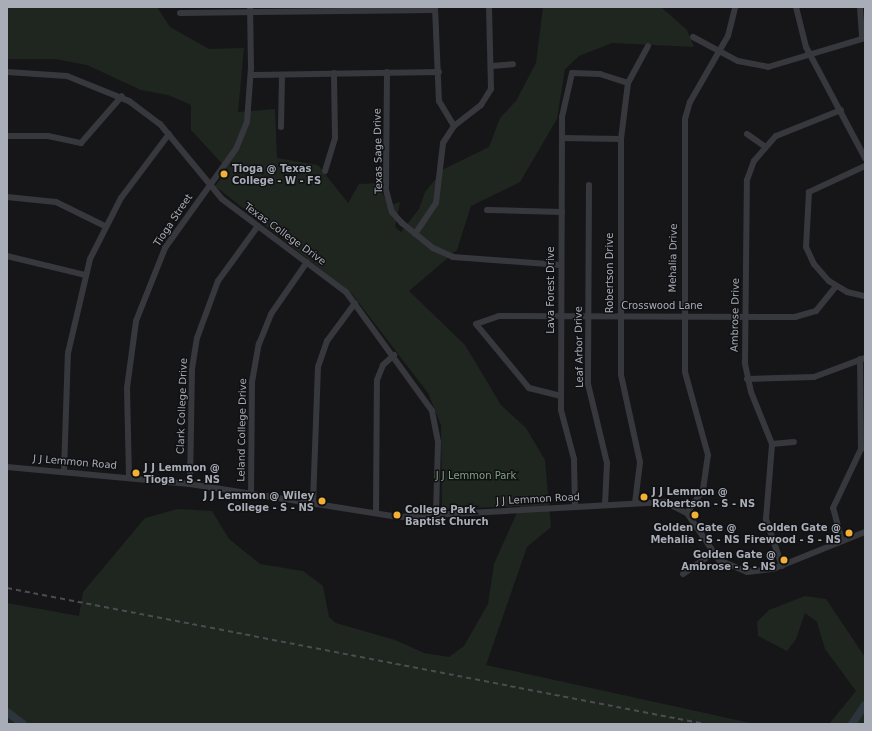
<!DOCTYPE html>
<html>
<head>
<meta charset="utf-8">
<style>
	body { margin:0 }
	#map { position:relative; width:872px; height:731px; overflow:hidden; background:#161618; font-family:"DejaVu Sans",sans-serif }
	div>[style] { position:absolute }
	.green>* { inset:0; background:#1e261f }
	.river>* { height:8px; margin:-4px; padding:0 4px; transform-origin:4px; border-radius:4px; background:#2c353c }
	.minor>* { height:6px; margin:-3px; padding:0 3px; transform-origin:3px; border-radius:3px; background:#37383d }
	.rail>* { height:1.5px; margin-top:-0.75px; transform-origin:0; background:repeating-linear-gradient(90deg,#4a4c52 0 5px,transparent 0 9px) }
	.dots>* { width:11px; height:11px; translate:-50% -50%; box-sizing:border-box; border:2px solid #111113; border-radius:50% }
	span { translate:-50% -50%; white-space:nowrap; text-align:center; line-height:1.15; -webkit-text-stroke:3px #111113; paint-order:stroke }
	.street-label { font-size:10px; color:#a8adb8 }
	.poi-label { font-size:10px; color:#a8adb8; font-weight:700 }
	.left { translate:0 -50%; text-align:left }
	.right { translate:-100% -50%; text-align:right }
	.park-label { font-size:10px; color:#7fa381 }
	.frame { position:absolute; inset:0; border:8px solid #a8adb8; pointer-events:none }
</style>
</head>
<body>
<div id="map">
	<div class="green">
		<i style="clip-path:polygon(7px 7px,157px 7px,170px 27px,209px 49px,244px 48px,238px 112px,275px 109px,277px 158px,318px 165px,348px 203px,359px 184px,377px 183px,389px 206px,400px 202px,395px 227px,401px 232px,419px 209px,425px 192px,444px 169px,489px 147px,500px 118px,516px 101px,536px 63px,543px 7px,661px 7px,687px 30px,694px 47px,612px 43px,579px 56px,565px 69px,557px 119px,520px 182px,471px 206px,457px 250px,409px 291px,465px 345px,501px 405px,526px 428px,545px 460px,551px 527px,527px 547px,486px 665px,755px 724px,7px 724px,7px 603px,79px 616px,83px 592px,145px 518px,178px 509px,212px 511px,229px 539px,260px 564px,303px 571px,323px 586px,329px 617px,336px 623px,395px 640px,424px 653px,449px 657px,464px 646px,488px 604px,494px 564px,520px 506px,442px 509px,441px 425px,428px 393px,352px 294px,215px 186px,228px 170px,191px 130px,191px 105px,168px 95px,141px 90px,87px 65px,55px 59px,7px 59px)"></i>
		<i style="clip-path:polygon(805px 596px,826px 599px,865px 657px,865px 724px,829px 724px,856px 691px,825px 649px,817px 622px,805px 613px,796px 639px,787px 651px,758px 636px,757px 622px,769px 610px)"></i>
	</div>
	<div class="river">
		<i style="left:7px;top:712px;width:20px;rotate:37deg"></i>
		<i style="left:852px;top:724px;width:23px;rotate:-56deg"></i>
	</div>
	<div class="minor">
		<i style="left:435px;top:7px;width:94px;rotate:87.6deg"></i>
		<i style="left:439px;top:101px;width:29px;rotate:59deg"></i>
		<i style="left:796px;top:7px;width:41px;rotate:76deg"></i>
		<i style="left:806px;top:47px;width:126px;rotate:62deg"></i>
		<i style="left:860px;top:7px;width:31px;rotate:86deg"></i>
		<i style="left:180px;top:13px;width:255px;rotate:-0.7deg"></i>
		<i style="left:693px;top:37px;width:51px;rotate:28.1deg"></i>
		<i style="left:738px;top:61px;width:31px;rotate:11deg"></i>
		<i style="left:768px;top:67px;width:101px;rotate:-16.6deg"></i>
		<i style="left:492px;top:66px;width:21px;rotate:-5deg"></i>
		<i style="left:7px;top:72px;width:60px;rotate:3.8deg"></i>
		<i style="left:67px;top:76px;width:67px;rotate:22deg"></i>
		<i style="left:129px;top:101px;width:39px;rotate:37deg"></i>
		<i style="left:160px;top:124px;width:97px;rotate:50.4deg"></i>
		<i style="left:222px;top:199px;width:155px;rotate:36.9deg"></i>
		<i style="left:346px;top:292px;width:147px;rotate:54.1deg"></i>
		<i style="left:432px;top:411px;width:32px;rotate:79deg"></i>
		<i style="left:438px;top:442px;width:73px;rotate:91.6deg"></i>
		<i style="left:387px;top:72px;width:118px;rotate:90.5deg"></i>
		<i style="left:386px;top:190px;width:23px;rotate:75deg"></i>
		<i style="left:392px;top:212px;width:15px;rotate:48deg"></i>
		<i style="left:402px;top:223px;width:40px;rotate:39deg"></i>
		<i style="left:433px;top:248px;width:22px;rotate:24deg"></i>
		<i style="left:453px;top:257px;width:108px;rotate:4.2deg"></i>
		<i style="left:251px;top:75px;width:188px;rotate:-0.9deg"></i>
		<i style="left:281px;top:127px;width:52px;rotate:-88.9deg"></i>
		<i style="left:747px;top:134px;width:21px;rotate:35deg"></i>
		<i style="left:7px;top:136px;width:41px"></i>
		<i style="left:48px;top:136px;width:34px;rotate:12deg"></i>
		<i style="left:81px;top:143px;width:62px;rotate:-48.9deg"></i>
		<i style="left:562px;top:138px;width:59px;rotate:1deg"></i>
		<i style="left:865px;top:166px;width:62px;rotate:155.1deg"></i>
		<i style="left:809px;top:192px;width:55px;rotate:93.1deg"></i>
		<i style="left:806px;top:247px;width:19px;rotate:65deg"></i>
		<i style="left:814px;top:264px;width:23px;rotate:49deg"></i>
		<i style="left:829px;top:281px;width:21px;rotate:31deg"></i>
		<i style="left:847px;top:292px;width:18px;rotate:13deg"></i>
		<i style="left:325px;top:171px;width:34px;rotate:-73deg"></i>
		<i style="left:335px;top:138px;width:65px;rotate:-90.9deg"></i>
		<i style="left:589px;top:185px;width:199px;rotate:90.3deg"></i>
		<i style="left:588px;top:384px;width:81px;rotate:76.5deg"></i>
		<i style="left:607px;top:463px;width:42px;rotate:92.7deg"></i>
		<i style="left:7px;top:197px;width:49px;rotate:5.8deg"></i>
		<i style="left:56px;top:202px;width:55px;rotate:26.1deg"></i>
		<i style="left:487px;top:210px;width:75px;rotate:1.5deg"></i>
		<i style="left:415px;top:234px;width:37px;rotate:-56deg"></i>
		<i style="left:436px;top:203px;width:60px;rotate:-83.3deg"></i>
		<i style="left:443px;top:143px;width:20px;rotate:-57deg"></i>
		<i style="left:454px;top:126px;width:34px;rotate:-38deg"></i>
		<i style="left:481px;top:105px;width:19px;rotate:-58deg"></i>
		<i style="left:491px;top:89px;width:82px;rotate:-91.4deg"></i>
		<i style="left:7px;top:256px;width:80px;rotate:13.7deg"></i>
		<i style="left:747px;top:379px;width:67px;rotate:-1.7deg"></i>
		<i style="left:814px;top:377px;width:54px;rotate:-20.4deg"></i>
		<i style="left:561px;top:396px;width:33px;rotate:-166deg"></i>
		<i style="left:529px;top:388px;width:83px;rotate:-129.6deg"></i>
		<i style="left:476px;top:324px;width:24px;rotate:-19deg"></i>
		<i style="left:499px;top:316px;width:296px;rotate:0.2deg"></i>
		<i style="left:795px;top:317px;width:22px;rotate:-16deg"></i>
		<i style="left:816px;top:311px;width:32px;rotate:-51deg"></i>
		<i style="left:772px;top:444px;width:22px;rotate:-5deg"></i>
		<i style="left:7px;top:467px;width:184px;rotate:5.3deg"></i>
		<i style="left:190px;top:484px;width:211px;rotate:9deg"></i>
		<i style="left:398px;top:517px;width:267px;rotate:-3.2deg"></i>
		<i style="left:665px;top:502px;width:25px;rotate:27deg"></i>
		<i style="left:687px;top:513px;width:57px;rotate:55.8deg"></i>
		<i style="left:719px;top:560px;width:30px;rotate:23deg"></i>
		<i style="left:747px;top:572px;width:26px;rotate:-7deg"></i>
		<i style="left:773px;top:569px;width:99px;rotate:-21.9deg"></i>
		<i style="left:64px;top:471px;width:118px;rotate:-88.1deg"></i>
		<i style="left:68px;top:353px;width:97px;rotate:-76.8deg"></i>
		<i style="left:90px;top:259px;width:68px;rotate:-63.1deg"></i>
		<i style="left:121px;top:198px;width:80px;rotate:-53.1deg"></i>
		<i style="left:129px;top:477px;width:89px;rotate:-91.3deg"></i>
		<i style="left:127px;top:388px;width:68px;rotate:-82.3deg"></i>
		<i style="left:136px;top:321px;width:79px;rotate:-68.3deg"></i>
		<i style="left:165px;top:248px;width:122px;rotate:-54.4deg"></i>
		<i style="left:236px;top:149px;width:29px;rotate:-68deg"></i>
		<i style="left:247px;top:122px;width:54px;rotate:-85.8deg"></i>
		<i style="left:251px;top:68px;width:61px;rotate:-90.9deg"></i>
		<i style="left:190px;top:484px;width:115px;rotate:-89deg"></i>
		<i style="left:192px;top:369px;width:31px;rotate:-81deg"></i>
		<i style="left:197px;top:338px;width:61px;rotate:-69.8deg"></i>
		<i style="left:218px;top:281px;width:68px;rotate:-54deg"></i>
		<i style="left:251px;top:493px;width:111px;rotate:-89.5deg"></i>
		<i style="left:252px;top:382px;width:39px;rotate:-80deg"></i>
		<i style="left:259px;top:344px;width:32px;rotate:-68deg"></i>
		<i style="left:271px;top:314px;width:63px;rotate:-55.3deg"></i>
		<i style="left:313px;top:503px;width:136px;rotate:-87.9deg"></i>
		<i style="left:318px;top:367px;width:28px;rotate:-71deg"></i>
		<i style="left:327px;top:341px;width:47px;rotate:-53.6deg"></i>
		<i style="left:635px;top:503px;width:41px;rotate:-83deg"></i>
		<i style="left:640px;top:462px;width:89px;rotate:-102.3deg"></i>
		<i style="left:621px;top:375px;width:236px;rotate:-90deg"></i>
		<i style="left:621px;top:139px;width:56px;rotate:-82.9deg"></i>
		<i style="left:628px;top:83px;width:42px;rotate:-61.6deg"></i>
		<i style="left:575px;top:507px;width:48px;rotate:-91.2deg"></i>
		<i style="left:574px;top:459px;width:51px;rotate:-104.9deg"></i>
		<i style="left:561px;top:410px;width:293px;rotate:-89.8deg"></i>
		<i style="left:562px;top:117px;width:45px;rotate:-77.2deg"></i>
		<i style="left:572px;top:73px;width:28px;rotate:2deg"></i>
		<i style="left:600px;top:74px;width:29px;rotate:18deg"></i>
		<i style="left:376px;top:513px;width:133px;rotate:-89.6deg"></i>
		<i style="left:377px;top:380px;width:16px;rotate:-68deg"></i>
		<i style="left:383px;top:365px;width:15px;rotate:-42deg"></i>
		<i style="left:687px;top:513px;width:28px;rotate:-55deg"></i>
		<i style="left:703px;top:490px;width:35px;rotate:-82deg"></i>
		<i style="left:708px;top:455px;width:86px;rotate:-105.5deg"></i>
		<i style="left:685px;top:372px;width:253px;rotate:-90deg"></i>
		<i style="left:685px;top:119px;width:18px;rotate:-74deg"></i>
		<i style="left:690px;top:102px;width:76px;rotate:-60.1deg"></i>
		<i style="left:728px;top:36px;width:30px;rotate:-76deg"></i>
		<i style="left:842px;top:541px;width:34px;rotate:-105deg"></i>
		<i style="left:833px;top:508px;width:65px;rotate:-64.6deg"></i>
		<i style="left:861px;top:449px;width:90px;rotate:-90.6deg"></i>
		<i style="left:782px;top:566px;width:50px;rotate:-108.8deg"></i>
		<i style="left:766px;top:519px;width:75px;rotate:-85.4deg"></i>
		<i style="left:772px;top:444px;width:56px;rotate:-112deg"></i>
		<i style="left:751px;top:392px;width:30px;rotate:-102deg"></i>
		<i style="left:745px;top:363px;width:183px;rotate:-89.4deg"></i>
		<i style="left:747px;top:180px;width:20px;rotate:-70deg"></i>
		<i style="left:754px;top:161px;width:33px;rotate:-49deg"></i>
		<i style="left:776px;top:136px;width:70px;rotate:-21.8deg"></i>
		<i style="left:683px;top:574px;width:35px;rotate:-35deg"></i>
	</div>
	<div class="rail">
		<i style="left:7px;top:588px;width:711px;rotate:11.03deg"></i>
	</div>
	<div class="dots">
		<i style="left:224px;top:174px;background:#f2b134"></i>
		<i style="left:136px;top:473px;background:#f2b134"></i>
		<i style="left:644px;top:497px;background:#f2b134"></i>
		<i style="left:322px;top:501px;background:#f2b134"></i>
		<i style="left:397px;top:515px;background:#f2b134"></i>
		<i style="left:695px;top:515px;background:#f2b134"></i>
		<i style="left:849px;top:533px;background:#f2b134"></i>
		<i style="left:784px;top:560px;background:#f2b134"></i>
	</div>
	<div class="street-label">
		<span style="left:378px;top:151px;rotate:-91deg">Texas Sage Drive</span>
		<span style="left:173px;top:220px;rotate:-56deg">Tioga Street</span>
		<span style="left:285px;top:234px;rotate:36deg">Texas College Drive</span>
		<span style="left:673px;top:258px;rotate:-89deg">Mehalia Drive</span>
		<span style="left:610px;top:273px;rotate:-90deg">Robertson Drive</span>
		<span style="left:551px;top:290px;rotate:-90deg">Lava Forest Drive</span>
		<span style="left:662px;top:306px">Crosswood Lane</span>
		<span style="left:735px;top:315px;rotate:-89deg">Ambrose Drive</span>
		<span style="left:579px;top:347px;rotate:-91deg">Leaf Arbor Drive</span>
		<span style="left:182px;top:406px;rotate:-88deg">Clark College Drive</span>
		<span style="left:242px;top:430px;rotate:-89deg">Leland College Drive</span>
		<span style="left:75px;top:462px;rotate:5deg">J J Lemmon Road</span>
		<span style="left:538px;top:499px;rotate:-3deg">J J Lemmon Road</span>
	</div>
	<div class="poi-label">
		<span class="left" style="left:232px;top:174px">Tioga @ Texas<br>College - W - FS</span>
		<span class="left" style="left:144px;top:473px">J J Lemmon @<br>Tioga - S - NS</span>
		<span class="left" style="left:652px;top:497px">J J Lemmon @<br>Robertson - S - NS</span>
		<span class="right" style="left:314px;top:501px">J J Lemmon @ Wiley<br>College - S - NS</span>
		<span class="left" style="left:405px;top:515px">College Park<br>Baptist Church</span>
		<span style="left:695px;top:533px">Golden Gate @<br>Mehalia - S - NS</span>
		<span class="right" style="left:841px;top:533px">Golden Gate @<br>Firewood - S - NS</span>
		<span class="right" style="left:776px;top:560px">Golden Gate @<br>Ambrose - S - NS</span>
	</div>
	<div class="park-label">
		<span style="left:476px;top:476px">J J Lemmon Park</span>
	</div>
	<div class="frame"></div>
</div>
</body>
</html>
